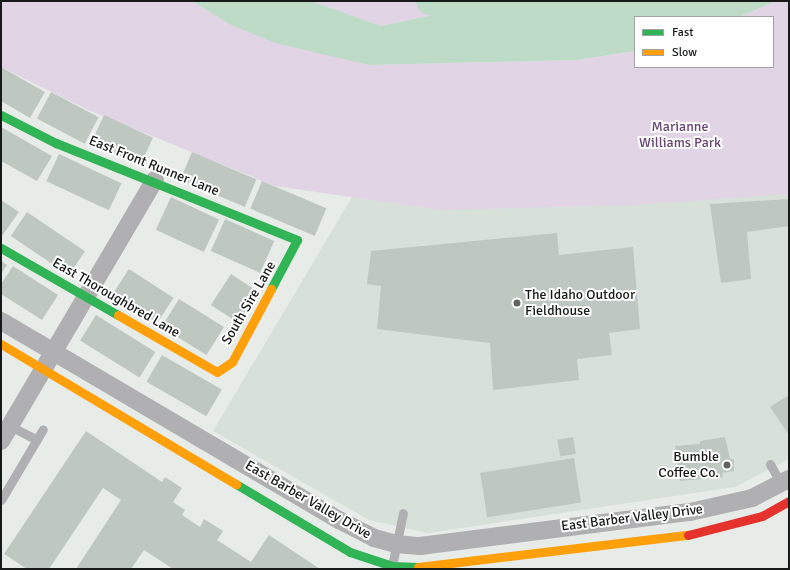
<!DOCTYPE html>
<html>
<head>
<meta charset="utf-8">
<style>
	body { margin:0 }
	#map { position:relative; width:790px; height:570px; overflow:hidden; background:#e7ece9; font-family:Signika,sans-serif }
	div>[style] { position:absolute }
	.built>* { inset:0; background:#d7e1da }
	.green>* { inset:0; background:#e1d5e5 }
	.water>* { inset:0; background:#bedbc7 }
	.river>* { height:28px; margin:-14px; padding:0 14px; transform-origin:14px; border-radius:14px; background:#bedbc7 }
	.building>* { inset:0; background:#bec8c1; transform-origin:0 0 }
	.lane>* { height:9px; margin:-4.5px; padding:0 4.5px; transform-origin:4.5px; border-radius:4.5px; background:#b0b0b2 }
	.street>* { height:18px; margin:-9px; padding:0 9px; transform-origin:9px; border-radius:9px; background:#b0b0b2 }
	.fast>* { height:9px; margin:-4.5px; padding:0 4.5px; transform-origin:4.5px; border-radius:4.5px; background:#30b455 }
	.slow>* { height:9px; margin:-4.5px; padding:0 4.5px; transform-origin:4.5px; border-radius:4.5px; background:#ff9f0a }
	.jam>* { height:9px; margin:-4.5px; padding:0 4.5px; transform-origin:4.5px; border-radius:4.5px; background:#e5322d }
	.dots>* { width:11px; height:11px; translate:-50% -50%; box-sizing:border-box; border:2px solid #fff; border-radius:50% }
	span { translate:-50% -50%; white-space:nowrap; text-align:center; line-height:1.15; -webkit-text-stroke:4px #fff; paint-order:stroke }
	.park-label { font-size:14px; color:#684472 }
	.street-label { font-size:14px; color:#171a18 }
	.poi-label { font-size:14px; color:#171a18 }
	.left { translate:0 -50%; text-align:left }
	.right { translate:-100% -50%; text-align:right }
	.frame { position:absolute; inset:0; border:2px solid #171a18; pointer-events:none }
	.legend { position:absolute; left:634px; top:16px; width:140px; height:52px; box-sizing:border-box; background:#fff; border:1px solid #a2a3a3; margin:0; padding:5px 7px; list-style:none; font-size:12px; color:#171a18 }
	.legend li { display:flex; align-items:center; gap:8px; height:20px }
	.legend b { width:20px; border:1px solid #a2a3a3 }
</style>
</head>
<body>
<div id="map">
	<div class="built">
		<i style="clip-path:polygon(789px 194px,789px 459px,735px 487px,428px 533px,369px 520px,213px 431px,352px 197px,440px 210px)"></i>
	</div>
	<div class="green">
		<i style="clip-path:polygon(1px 1px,192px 1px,229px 24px,369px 65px,576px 60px,635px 51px,635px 67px,773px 67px,773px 17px,739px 17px,776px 1px,789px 1px,789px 194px,637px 205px,440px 210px,275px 186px,88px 110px,1px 67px)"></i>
		<i style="clip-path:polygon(311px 1px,460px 1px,465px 2px,461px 9px,381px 26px)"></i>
	</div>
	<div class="water">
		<i style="clip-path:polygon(192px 1px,311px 1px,381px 26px,461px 9px,465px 3px,460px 1px,776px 1px,739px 17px,635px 17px,635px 51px,576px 60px,369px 65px,275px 43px,229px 24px)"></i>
	</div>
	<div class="river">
		<i style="left:430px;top:1px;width:71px;rotate:8.1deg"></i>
	</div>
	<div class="building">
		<i style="clip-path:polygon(1px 67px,45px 92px,30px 118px,1px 101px)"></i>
		<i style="left:51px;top:92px;width:54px;height:30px;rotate:28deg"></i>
		<i style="left:104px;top:115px;width:54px;height:30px;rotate:25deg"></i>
		<i style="clip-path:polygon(1px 127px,52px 156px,37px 181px,1px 161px)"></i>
		<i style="left:192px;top:152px;width:70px;height:30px;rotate:23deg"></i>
		<i style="left:59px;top:154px;width:69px;height:30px;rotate:25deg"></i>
		<i style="left:262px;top:181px;width:70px;height:30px;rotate:23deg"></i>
		<i style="left:171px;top:197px;width:53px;height:36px;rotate:25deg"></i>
		<i style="clip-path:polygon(789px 199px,789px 226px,747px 232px,751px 279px,721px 283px,710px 204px)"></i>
		<i style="clip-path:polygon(1px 200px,19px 212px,2px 236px,1px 235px)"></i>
		<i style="left:27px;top:212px;width:70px;height:29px;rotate:34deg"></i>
		<i style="left:225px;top:219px;width:54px;height:35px;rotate:24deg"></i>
		<i style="clip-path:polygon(557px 233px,559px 255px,633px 247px,640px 329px,609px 333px,612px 355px,577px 359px,579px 380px,493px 390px,490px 343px,377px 329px,381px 286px,367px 284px,371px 251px)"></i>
		<i style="clip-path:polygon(1px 261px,7px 265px,1px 274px)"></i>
		<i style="clip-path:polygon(13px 266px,58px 295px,42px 320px,1px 294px,1px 284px)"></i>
		<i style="left:129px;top:269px;width:53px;height:32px;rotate:33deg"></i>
		<i style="left:231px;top:274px;width:33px;height:37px;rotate:33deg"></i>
		<i style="left:179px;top:299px;width:53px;height:33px;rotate:32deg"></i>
		<i style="left:96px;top:315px;width:70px;height:30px;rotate:32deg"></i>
		<i style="left:162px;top:355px;width:69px;height:31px;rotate:30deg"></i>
		<i style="clip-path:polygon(789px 395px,789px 435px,770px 407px)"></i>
		<i style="clip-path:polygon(86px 431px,162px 482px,165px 477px,182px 488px,173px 502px,185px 510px,182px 515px,200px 527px,204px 519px,223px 531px,217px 540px,251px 562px,269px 535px,320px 569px,173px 569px,144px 550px,131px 569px,76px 569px,121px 500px,103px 488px,49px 569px,27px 569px,4px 554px)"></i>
		<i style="left:573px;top:437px;width:17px;height:16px;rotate:80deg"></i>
		<i style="clip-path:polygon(725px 437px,730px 459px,734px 459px,734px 471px,722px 473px,723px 477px,680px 481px,675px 446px,700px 444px,700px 441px)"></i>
		<i style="left:574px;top:458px;width:45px;height:95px;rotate:81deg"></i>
	</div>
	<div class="lane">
		<i style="left:10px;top:426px;width:30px;rotate:27deg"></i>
		<i style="left:770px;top:464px;width:25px;rotate:61deg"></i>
		<i style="left:1px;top:500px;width:82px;rotate:-59.4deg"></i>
		<i style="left:392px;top:566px;width:54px;rotate:-78.3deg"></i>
	</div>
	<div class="street">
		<i style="left:1px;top:321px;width:392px;rotate:30.5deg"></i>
		<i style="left:339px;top:520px;width:39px;rotate:27deg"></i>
		<i style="left:374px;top:538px;width:23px;rotate:15deg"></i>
		<i style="left:396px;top:544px;width:24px;rotate:5deg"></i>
		<i style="left:420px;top:546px;width:272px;rotate:-7.2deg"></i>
		<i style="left:690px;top:512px;width:64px;rotate:-12.7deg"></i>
		<i style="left:752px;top:498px;width:42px;rotate:-27.2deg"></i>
		<i style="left:1px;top:441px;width:303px;rotate:-59.5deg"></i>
	</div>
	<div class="fast">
		<i style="left:1px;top:115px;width:62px;rotate:27deg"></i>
		<i style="left:56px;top:143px;width:260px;rotate:21.9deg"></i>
		<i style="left:297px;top:240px;width:55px;rotate:118deg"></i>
		<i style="left:1px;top:248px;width:135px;rotate:29.8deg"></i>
		<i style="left:236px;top:484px;width:133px;rotate:30.8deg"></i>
		<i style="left:350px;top:552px;width:44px;rotate:18.4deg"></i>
		<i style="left:392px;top:566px;width:26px;rotate:2deg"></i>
	</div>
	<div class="slow">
		<i style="left:118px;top:315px;width:114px;rotate:29.9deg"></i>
		<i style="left:217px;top:372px;width:18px;rotate:-34deg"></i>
		<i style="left:232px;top:362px;width:83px;rotate:-61.9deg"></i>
		<i style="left:1px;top:344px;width:274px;rotate:30.8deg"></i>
		<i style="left:418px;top:567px;width:272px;rotate:-6.8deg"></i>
	</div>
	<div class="jam">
		<i style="left:688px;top:535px;width:76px;rotate:-14.4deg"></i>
		<i style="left:762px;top:516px;width:31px;rotate:-29deg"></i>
	</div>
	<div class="dots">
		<i style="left:517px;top:303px;background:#606461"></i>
		<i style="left:727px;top:465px;background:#606461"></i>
	</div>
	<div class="park-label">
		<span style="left:680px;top:135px">Marianne<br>Williams Park</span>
	</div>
	<div class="street-label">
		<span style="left:154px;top:166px;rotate:22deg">East Front Runner Lane</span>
		<span style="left:116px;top:298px;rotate:30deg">East Thoroughbred Lane</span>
		<span style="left:249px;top:303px;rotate:-60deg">South Sire Lane</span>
		<span style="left:308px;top:500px;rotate:30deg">East Barber Valley Drive</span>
		<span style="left:632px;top:518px;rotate:-7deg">East Barber Valley Drive</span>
	</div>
	<div class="poi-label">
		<span class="left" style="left:525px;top:303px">The Idaho Outdoor<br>Fieldhouse</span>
		<span class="right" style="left:719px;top:465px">Bumble<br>Coffee Co.</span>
	</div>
	<div class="frame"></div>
	<ul class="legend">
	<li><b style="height:5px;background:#30b455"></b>Fast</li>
	<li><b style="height:5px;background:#ff9f0a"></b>Slow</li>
	</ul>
</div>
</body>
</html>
